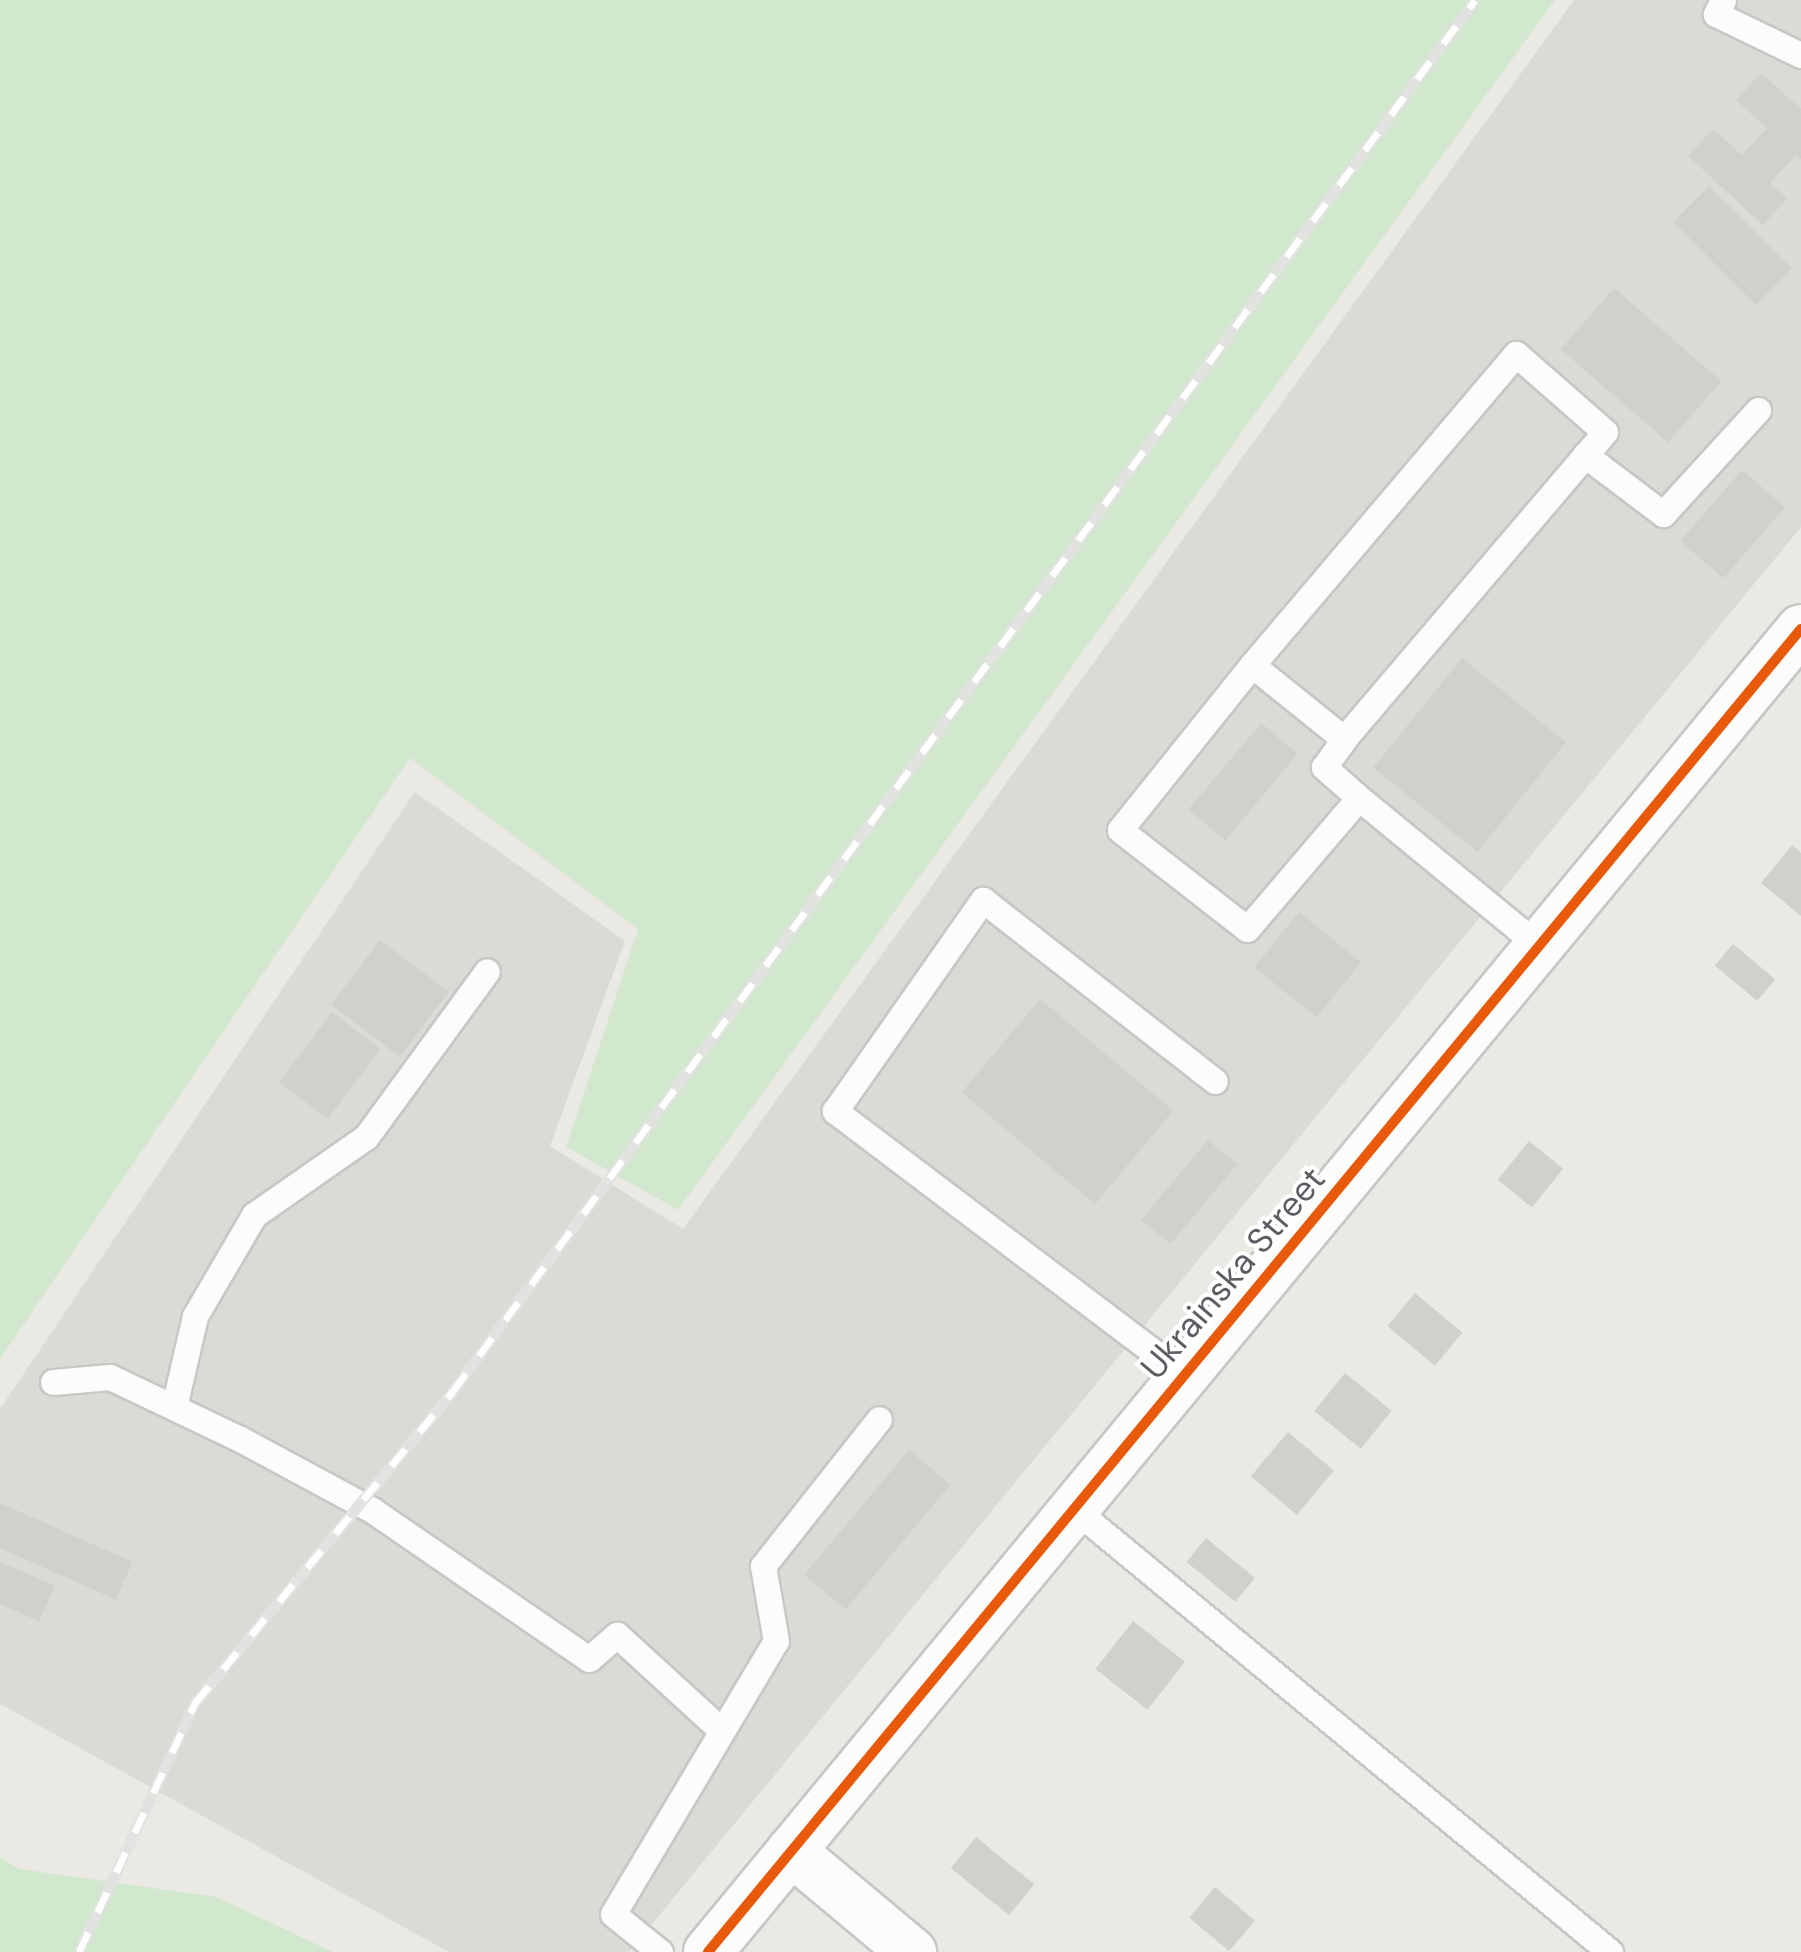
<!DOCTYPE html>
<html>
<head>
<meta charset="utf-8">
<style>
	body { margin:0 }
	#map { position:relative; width:1801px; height:1952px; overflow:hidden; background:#ebe9e4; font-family:"DM Sans",sans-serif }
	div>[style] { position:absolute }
	.industrial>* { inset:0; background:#dcdad5 }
	.green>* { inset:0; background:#d2e8ce }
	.building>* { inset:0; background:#d1d0cd; transform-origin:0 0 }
	.roads { filter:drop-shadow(2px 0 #c7c7c7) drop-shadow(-2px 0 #c7c7c7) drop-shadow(0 2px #c7c7c7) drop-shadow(0 -2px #c7c7c7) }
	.lane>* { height:25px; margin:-12.5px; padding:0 12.5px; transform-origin:12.5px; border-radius:12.5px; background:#fcfcfb }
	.street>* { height:48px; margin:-24px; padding:0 24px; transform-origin:24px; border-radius:24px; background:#fcfcfb }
	.rail>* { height:11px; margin-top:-5.5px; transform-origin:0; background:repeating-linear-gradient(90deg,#fff 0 22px,#e2e2e1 0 44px); box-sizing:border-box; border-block:2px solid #e2e2e1 }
	.cycleway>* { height:10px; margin:-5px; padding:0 5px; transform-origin:5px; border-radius:5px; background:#e8590c }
	span { translate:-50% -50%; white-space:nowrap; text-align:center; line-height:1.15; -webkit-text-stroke:8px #fff; paint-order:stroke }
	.street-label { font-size:35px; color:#5a5e63 }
</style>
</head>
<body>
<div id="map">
	<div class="industrial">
		<i style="clip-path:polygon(1574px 0,1801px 0,1801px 527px,629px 1952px,449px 1952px,0 1704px,0 1409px,415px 792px,625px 941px,550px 1146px,683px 1229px)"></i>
	</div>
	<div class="green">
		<i style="clip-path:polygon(0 0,1555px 0,678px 1210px,566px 1147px,638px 929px,410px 758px,0 1359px)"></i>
		<i style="clip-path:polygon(0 1857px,19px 1869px,216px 1897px,333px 1952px,0 1952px)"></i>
	</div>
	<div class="building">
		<i style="clip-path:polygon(1761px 73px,1801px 109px,1801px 159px,1796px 155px,1770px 183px,1787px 199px,1763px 225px,1688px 156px,1713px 129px,1742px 155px,1767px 128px,1736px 100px)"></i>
		<i style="left:1709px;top:186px;width:117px;height:51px;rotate:45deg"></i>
		<i style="left:1614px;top:288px;width:142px;height:81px;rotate:41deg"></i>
		<i style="left:1742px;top:470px;width:57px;height:94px;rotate:41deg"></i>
		<i style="left:1462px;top:658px;width:134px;height:141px;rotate:39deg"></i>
		<i style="left:1261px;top:723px;width:48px;height:113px;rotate:40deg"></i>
		<i style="clip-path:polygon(1792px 845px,1801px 853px,1801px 916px,1761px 883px)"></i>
		<i style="left:1299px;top:912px;width:80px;height:71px;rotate:39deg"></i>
		<i style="left:380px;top:940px;width:86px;height:81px;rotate:37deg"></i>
		<i style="left:1733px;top:944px;width:55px;height:28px;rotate:40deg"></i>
		<i style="left:1040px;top:999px;width:174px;height:122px;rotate:40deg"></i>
		<i style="left:332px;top:1012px;width:61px;height:88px;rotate:37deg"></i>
		<i style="left:1208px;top:1140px;width:38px;height:104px;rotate:40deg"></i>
		<i style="left:1529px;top:1141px;width:44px;height:50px;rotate:39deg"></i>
		<i style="left:1415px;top:1293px;width:62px;height:43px;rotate:40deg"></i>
		<i style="left:1345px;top:1373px;width:60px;height:49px;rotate:39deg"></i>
		<i style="left:1288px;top:1432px;width:60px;height:58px;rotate:40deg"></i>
		<i style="left:909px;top:1450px;width:54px;height:163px;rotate:40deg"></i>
		<i style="left:0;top:1503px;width:145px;height:41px;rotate:24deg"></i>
		<i style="left:1206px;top:1538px;width:63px;height:31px;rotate:39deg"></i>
		<i style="clip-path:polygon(0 1562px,55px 1586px,39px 1621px,0 1604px)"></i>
		<i style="left:1133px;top:1621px;width:66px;height:61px;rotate:38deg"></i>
		<i style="left:976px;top:1837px;width:75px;height:40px;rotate:39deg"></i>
		<i style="left:1215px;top:1887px;width:52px;height:40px;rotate:40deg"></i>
	</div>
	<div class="roads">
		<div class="lane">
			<i style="left:1723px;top:0;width:16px;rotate:117deg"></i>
			<i style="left:1716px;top:14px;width:94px;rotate:25.8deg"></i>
			<i style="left:1585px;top:455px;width:98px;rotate:37.1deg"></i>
			<i style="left:1663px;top:514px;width:141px;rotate:-47.6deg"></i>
			<i style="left:1252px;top:665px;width:408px;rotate:-49.7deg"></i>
			<i style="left:1516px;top:354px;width:118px;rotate:41.2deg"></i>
			<i style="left:1605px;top:432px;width:403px;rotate:130.4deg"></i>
			<i style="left:1359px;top:798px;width:47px;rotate:-138.5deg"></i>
			<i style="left:1324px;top:767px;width:34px;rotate:-54deg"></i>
			<i style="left:1344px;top:739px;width:118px;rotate:-141.2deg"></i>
			<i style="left:1252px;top:665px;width:211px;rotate:128.7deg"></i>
			<i style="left:1120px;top:830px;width:161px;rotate:37.9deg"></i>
			<i style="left:1247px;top:929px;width:172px;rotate:-49.5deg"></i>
			<i style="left:1359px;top:798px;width:233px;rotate:39.4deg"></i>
			<i style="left:1184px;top:1375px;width:438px;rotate:-142.9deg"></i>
			<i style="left:835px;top:1111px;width:258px;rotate:-55deg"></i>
			<i style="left:983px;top:900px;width:294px;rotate:38deg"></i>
			<i style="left:53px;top:1382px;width:57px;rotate:-5deg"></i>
			<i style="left:110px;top:1377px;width:144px;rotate:25.5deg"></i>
			<i style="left:240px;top:1439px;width:150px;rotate:28.3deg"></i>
			<i style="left:372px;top:1510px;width:263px;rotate:34.5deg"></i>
			<i style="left:589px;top:1659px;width:37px;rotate:-41deg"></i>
			<i style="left:617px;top:1635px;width:142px;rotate:42.4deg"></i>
			<i style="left:174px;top:1407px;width:93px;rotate:-77deg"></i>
			<i style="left:195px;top:1316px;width:117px;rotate:-59.7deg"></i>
			<i style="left:254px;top:1215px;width:136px;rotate:-34.9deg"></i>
			<i style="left:366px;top:1137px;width:205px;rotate:-53.9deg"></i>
			<i style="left:1073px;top:1508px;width:697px;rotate:39.58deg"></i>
			<i style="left:660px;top:1952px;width:60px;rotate:-141deg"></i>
			<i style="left:613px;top:1914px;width:318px;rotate:-59.2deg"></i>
			<i style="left:776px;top:1641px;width:76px;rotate:-99.8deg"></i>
			<i style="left:763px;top:1566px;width:187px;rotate:-51.7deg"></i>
		</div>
		<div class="street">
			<i style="left:791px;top:1851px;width:158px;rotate:39.9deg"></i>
			<i style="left:708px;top:1952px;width:1716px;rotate:-50.44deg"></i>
		</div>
	</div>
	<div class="rail">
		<i style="left:79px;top:1952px;width:275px;rotate:-65deg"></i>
		<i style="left:195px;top:1703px;width:405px;rotate:-50.4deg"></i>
		<i style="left:453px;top:1391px;width:1726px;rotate:-53.69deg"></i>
	</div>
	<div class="cycleway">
		<i style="left:708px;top:1952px;width:1716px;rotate:-50.44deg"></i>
	</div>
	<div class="street-label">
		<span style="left:1233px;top:1273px;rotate:-50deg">Ukrainska Street</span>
	</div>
</div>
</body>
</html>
